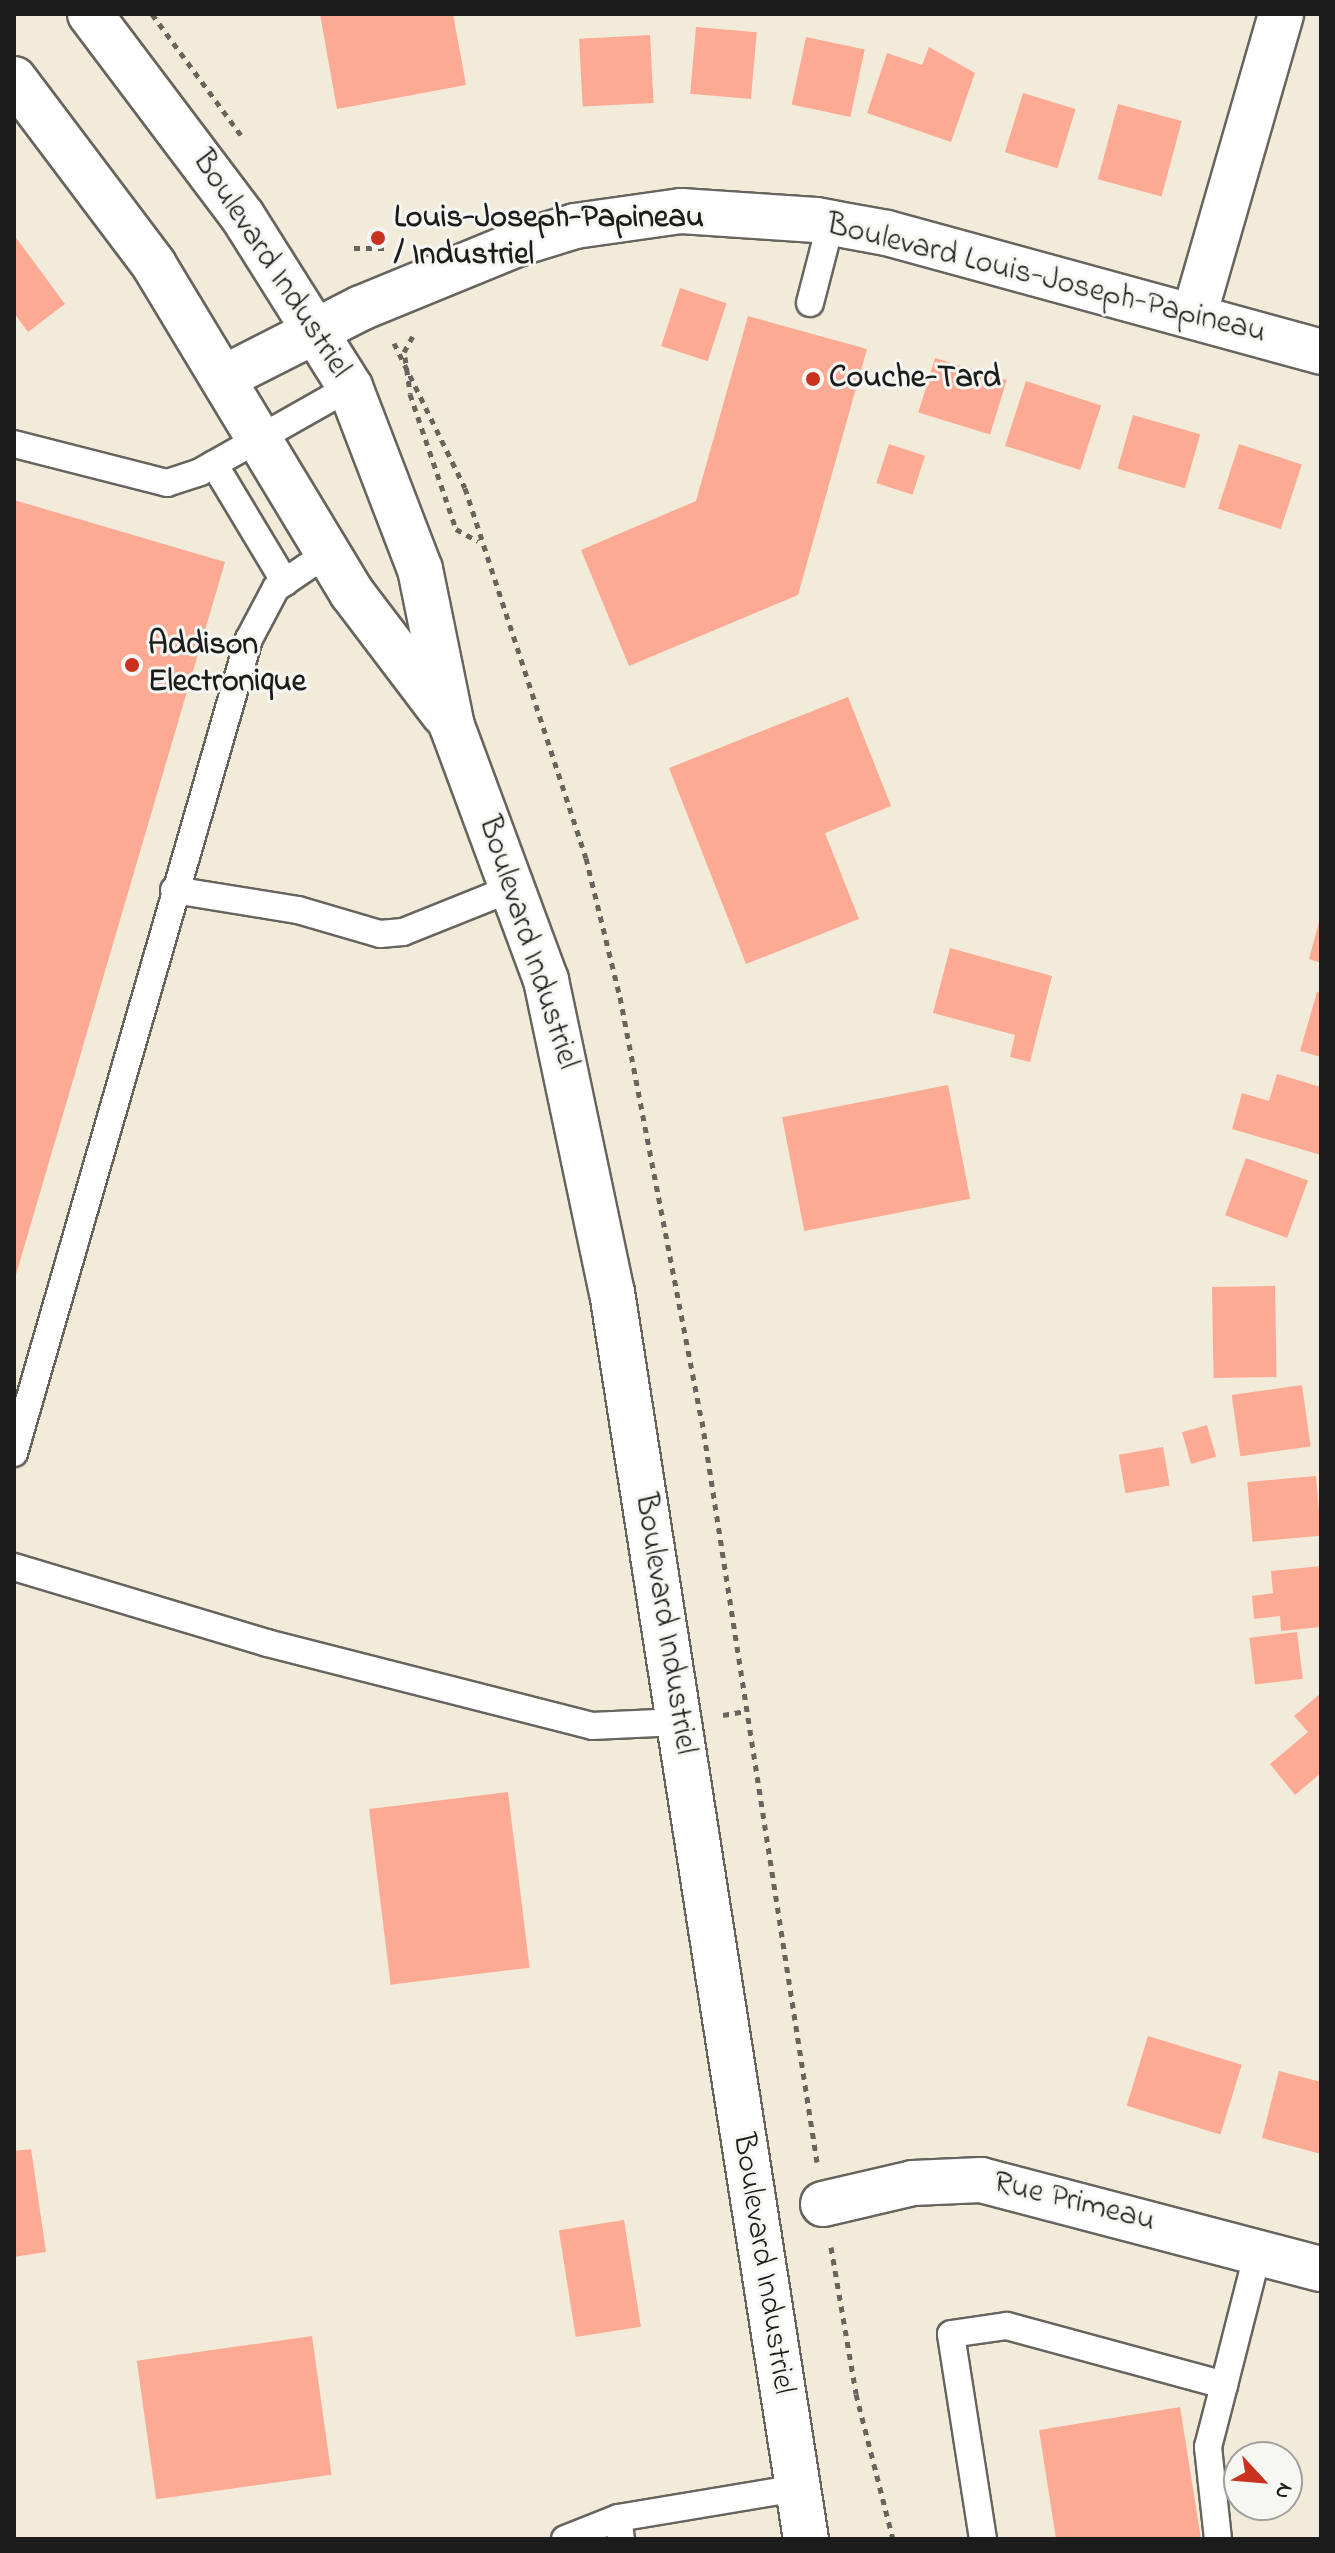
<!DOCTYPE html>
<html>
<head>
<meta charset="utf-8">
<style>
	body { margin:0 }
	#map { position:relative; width:1335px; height:2553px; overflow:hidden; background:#f2ebda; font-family:"Indie Flower",sans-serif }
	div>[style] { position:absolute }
	.building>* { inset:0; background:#fdaa94; transform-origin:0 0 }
	.path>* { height:5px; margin-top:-2.5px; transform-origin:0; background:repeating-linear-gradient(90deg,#67645e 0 6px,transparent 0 12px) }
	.roads { filter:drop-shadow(2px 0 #67645e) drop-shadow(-2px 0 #67645e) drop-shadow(0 2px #67645e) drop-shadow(0 -2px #67645e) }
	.service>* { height:26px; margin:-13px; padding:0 13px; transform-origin:13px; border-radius:13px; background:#fff }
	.minor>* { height:44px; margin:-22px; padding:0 22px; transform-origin:22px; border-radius:22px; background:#fff }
	.tertiary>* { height:44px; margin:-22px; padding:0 22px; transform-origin:22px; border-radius:22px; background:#fff }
	.dots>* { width:22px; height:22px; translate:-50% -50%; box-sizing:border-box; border:4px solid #f6f6f2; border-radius:50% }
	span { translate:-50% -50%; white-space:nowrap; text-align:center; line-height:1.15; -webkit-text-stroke:6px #f6f6f2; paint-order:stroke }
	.poi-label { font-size:32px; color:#1c1c1c; font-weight:700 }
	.left { translate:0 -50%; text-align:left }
	.street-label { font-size:32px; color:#1c1c1c }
	.frame { position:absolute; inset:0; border:16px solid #1c1c1c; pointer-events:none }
	.north { position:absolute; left:1223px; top:2441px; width:80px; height:80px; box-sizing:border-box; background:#f6f6f2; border:2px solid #9f9f9c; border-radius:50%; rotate:116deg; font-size:22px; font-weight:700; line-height:32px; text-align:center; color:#1c1c1c }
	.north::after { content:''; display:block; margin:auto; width:28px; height:36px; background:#c8321e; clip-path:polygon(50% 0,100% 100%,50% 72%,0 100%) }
</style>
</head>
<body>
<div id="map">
	<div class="building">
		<i style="clip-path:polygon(320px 14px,453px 14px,466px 85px,337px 109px)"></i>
		<i style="left:696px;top:27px;width:61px;height:67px;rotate:5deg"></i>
		<i style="left:650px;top:35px;width:68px;height:71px;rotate:87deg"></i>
		<i style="left:806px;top:37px;width:60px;height:69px;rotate:12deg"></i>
		<i style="clip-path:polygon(929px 47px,975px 73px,951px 142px,867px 113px,887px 53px,922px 65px)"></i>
		<i style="left:1023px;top:93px;width:55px;height:62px;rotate:17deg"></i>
		<i style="left:1118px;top:104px;width:66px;height:78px;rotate:15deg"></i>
		<i style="clip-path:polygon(14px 235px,65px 304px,28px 332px,14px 313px)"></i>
		<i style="left:680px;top:288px;width:49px;height:61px;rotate:18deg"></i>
		<i style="clip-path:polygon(748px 316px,867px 349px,798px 595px,629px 666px,581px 550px,696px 501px)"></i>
		<i style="left:935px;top:358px;width:75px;height:57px;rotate:17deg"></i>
		<i style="left:1026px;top:381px;width:79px;height:68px;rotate:18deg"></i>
		<i style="left:1133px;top:415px;width:70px;height:56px;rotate:16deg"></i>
		<i style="left:889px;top:444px;width:38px;height:41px;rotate:18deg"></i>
		<i style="left:1239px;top:444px;width:66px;height:68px;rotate:18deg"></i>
		<i style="clip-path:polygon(14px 500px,225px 562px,15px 1278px,14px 1278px)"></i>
		<i style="clip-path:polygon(848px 697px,891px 806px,825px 833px,859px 919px,746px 964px,669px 768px)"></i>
		<i style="clip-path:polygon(1320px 918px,1321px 919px,1321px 963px,1309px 959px)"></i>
		<i style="clip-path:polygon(950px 948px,1052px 976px,1030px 1062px,1010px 1057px,1015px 1035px,933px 1013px)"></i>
		<i style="clip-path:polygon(1317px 992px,1321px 993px,1321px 1057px,1300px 1051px)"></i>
		<i style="clip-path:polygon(1277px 1074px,1321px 1087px,1321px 1155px,1232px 1129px,1242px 1093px,1269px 1101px)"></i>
		<i style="left:948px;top:1085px;width:116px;height:169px;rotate:79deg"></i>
		<i style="left:1246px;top:1158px;width:66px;height:61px;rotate:20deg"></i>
		<i style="left:1275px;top:1286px;width:91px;height:63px;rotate:89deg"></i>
		<i style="left:1302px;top:1385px;width:62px;height:71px;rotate:82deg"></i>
		<i style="left:1207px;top:1425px;width:33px;height:26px;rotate:74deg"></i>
		<i style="left:1163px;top:1447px;width:39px;height:45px;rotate:80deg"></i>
		<i style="left:1316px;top:1476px;width:60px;height:69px;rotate:85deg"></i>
		<i style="clip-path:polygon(1321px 1566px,1321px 1627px,1281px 1631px,1280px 1616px,1254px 1619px,1252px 1596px,1273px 1593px,1271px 1571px)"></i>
		<i style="left:1297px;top:1632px;width:47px;height:48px;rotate:83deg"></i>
		<i style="clip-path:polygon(1321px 1693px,1321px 1773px,1295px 1795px,1270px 1764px,1308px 1732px,1294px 1716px)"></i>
		<i style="left:508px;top:1792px;width:177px;height:140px;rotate:83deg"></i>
		<i style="left:1148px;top:2036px;width:98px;height:73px;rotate:17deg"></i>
		<i style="clip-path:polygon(1279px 2071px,1321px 2082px,1321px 2154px,1262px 2138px)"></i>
		<i style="clip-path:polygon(31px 2149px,46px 2252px,14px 2257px,14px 2151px)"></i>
		<i style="left:624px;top:2220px;width:108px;height:66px;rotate:81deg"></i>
		<i style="left:312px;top:2336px;width:140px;height:177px;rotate:82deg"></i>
		<i style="clip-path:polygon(1180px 2407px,1201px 2539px,1056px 2539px,1039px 2430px)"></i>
	</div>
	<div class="path">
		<i style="left:152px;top:14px;width:150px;rotate:53.7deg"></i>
		<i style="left:354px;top:248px;width:32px"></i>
		<i style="left:394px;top:343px;width:161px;rotate:63.9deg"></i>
		<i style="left:465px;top:488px;width:389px;rotate:71.9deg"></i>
		<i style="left:586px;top:858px;width:143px;rotate:76.3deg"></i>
		<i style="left:620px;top:997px;width:432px;rotate:79.1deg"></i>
		<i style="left:702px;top:1421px;width:750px;rotate:81.18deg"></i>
		<i style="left:404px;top:352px;width:18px;rotate:-61deg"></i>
		<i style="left:405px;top:357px;width:37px;rotate:82deg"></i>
		<i style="left:410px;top:394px;width:143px;rotate:71.2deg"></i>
		<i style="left:456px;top:529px;width:25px;rotate:29deg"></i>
		<i style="left:723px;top:1715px;width:23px;rotate:-10deg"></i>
		<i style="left:831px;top:2247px;width:149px;rotate:80.3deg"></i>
		<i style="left:856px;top:2394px;width:150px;rotate:75.7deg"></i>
	</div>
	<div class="roads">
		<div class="service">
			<i style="left:810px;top:303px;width:84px;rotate:-75.5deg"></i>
			<i style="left:14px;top:444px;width:158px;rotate:14.3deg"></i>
			<i style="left:167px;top:483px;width:35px;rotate:-18deg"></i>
			<i style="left:200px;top:472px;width:172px;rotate:-29.5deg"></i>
			<i style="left:214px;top:464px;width:138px;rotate:59deg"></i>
			<i style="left:174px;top:890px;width:126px;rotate:9.2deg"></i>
			<i style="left:298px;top:910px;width:85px;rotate:16.3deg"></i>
			<i style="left:380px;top:934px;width:23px;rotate:-5deg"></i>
			<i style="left:403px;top:932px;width:118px;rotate:-21.8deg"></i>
			<i style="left:14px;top:1453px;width:847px;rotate:-73.9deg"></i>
			<i style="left:249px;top:639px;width:58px;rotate:-62.1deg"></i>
			<i style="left:276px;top:588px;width:64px;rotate:-34.2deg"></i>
			<i style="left:14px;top:1567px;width:264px;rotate:16.7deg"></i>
			<i style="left:267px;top:1643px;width:335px;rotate:14.3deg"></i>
			<i style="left:592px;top:1726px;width:87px;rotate:-2.6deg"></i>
			<i style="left:565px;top:2539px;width:57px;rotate:-21.6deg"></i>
			<i style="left:621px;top:2539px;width:21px;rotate:-98deg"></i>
			<i style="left:618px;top:2518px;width:182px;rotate:-9.5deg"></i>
			<i style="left:983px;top:2539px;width:207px;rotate:-98.9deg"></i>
			<i style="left:951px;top:2334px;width:57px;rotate:-8.1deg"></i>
			<i style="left:1007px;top:2326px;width:225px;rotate:15.2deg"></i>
			<i style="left:1224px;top:2385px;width:137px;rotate:-75.7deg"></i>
			<i style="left:1218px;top:2539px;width:93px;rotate:-96.2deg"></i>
			<i style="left:1208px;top:2447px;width:64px;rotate:-75.5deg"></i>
		</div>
		<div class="minor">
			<i style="left:1194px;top:316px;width:314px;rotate:-73.9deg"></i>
			<i style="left:227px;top:376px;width:150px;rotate:-26.9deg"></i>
			<i style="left:361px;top:308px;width:169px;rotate:-22.3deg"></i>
			<i style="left:517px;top:244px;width:61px;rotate:-17.2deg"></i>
			<i style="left:575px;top:226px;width:107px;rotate:-8.1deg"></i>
			<i style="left:681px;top:211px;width:135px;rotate:3.8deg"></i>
			<i style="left:816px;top:220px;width:72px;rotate:10.4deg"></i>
			<i style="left:887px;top:233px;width:450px;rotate:15.3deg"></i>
			<i style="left:823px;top:2204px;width:92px;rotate:-13.1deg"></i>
			<i style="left:913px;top:2183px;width:68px;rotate:-2.5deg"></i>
			<i style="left:981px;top:2180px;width:351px;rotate:14.7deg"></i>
		</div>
		<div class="tertiary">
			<i style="left:90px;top:14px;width:254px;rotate:53deg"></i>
			<i style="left:243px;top:217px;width:201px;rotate:57.8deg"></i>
			<i style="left:350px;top:387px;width:195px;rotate:69deg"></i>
			<i style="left:420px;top:569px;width:160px;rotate:78.5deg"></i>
			<i style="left:452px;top:726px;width:271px;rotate:69.7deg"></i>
			<i style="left:546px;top:980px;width:319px;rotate:78.1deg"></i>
			<i style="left:612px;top:1292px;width:1262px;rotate:81.16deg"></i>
			<i style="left:14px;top:79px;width:233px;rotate:53deg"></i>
			<i style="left:154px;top:265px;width:383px;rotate:58.9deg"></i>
			<i style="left:352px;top:593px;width:152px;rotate:52.8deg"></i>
		</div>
	</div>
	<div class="dots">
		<i style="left:378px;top:238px;background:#c8321e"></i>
		<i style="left:813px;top:379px;background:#c8321e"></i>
		<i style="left:132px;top:665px;background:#c8321e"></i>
	</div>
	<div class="poi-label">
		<span class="left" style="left:394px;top:238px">Louis-Joseph-Papineau<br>/ Industriel</span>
		<span class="left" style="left:829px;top:379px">Couche-Tard</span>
		<span class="left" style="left:148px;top:665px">Addison<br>Electronique</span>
	</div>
	<div class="street-label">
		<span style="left:270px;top:265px;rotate:57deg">Boulevard Industriel</span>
		<span style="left:1046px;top:280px;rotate:14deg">Boulevard Louis-Joseph-Papineau</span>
		<span style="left:527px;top:943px;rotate:72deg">Boulevard Industriel</span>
		<span style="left:664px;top:1624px;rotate:81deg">Boulevard Industriel</span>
		<span style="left:1074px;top:2203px;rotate:14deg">Rue Primeau</span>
		<span style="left:762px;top:2264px;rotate:81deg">Boulevard Industriel</span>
	</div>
	<div class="frame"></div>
	<div class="north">N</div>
</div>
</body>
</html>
